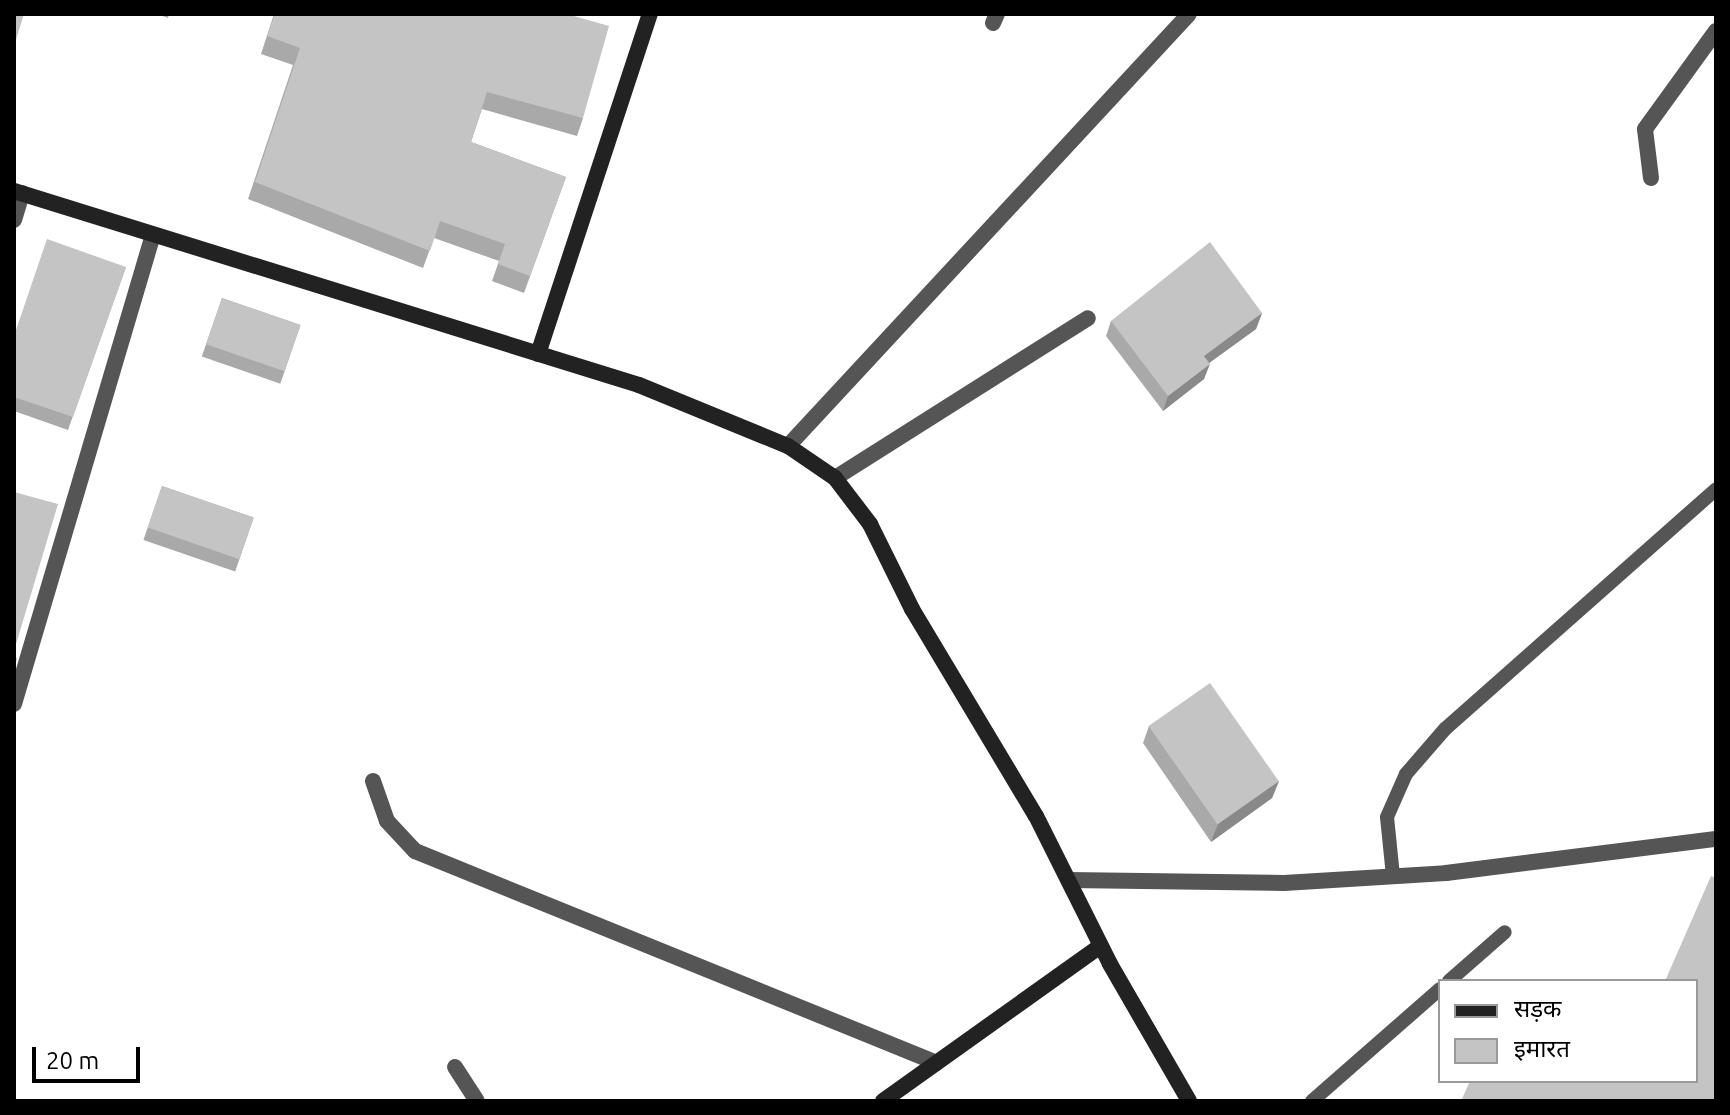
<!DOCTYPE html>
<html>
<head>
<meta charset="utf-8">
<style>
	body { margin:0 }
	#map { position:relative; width:1730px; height:1115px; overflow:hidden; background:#fff; font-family:Ubuntu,"Noto Sans Devanagari",sans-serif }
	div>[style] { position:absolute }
	.lane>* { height:14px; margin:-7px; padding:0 7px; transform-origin:7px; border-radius:7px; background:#555 }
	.street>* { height:16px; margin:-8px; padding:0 8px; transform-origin:8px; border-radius:8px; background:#555 }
	.secondary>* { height:16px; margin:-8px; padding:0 8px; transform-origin:8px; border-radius:8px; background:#222 }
	.wall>* { inset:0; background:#a9a9a9; transform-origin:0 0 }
	.shaded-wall>* { inset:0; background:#898989 }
	.building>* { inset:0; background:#c4c4c4; transform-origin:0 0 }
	span { translate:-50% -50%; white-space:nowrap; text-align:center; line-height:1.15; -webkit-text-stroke:8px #fff; paint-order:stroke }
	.frame { position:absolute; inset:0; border:16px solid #000; pointer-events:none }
	.legend { position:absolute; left:1438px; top:979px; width:260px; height:104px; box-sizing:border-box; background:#fff; border:2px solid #999; margin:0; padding:10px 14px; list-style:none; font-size:24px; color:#000 }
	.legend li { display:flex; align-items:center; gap:16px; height:40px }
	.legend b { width:40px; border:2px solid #999 }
	.scale { position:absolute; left:32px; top:1047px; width:108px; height:36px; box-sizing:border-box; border:4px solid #000; border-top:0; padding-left:10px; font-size:24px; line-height:28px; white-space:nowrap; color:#000; -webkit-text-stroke:6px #fff; paint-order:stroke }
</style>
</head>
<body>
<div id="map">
	<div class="lane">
		<i style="left:1393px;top:876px;width:59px;rotate:-95.8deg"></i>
		<i style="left:1387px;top:817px;width:47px;rotate:-66.2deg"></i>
		<i style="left:1406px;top:774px;width:60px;rotate:-49.1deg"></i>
		<i style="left:1445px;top:729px;width:362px;rotate:-41.5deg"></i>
		<i style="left:1449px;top:981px;width:74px;rotate:-41.2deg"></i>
		<i style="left:1312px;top:1101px;width:170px;rotate:-41.2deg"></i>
	</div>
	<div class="street">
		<i style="left:993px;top:23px;width:10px;rotate:-66deg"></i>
		<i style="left:1651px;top:178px;width:49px;rotate:-97deg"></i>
		<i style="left:1645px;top:129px;width:121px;rotate:-54.1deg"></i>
		<i style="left:14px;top:220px;width:28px;rotate:-73deg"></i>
		<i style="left:788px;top:446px;width:589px;rotate:-47.13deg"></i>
		<i style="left:835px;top:478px;width:299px;rotate:-32.3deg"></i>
		<i style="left:14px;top:704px;width:489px;rotate:-73.5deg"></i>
		<i style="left:373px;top:781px;width:42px;rotate:70.7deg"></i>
		<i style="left:387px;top:821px;width:41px;rotate:47deg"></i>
		<i style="left:415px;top:851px;width:563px;rotate:22.1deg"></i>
		<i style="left:1069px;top:880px;width:215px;rotate:0.8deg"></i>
		<i style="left:1284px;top:883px;width:162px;rotate:-3.5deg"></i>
		<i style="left:1446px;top:873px;width:272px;rotate:-7.2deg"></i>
		<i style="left:455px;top:1067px;width:40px;rotate:57.1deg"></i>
	</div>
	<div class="secondary">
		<i style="left:14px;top:191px;width:654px;rotate:17.24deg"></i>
		<i style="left:639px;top:385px;width:161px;rotate:22.3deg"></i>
		<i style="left:788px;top:446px;width:57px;rotate:34.2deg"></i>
		<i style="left:835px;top:478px;width:58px;rotate:52.7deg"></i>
		<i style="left:870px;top:524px;width:95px;rotate:63.7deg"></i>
		<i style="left:912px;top:609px;width:241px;rotate:59.1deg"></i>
		<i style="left:1036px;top:816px;width:165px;rotate:63.4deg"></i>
		<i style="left:1110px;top:964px;width:158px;rotate:60deg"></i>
		<i style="left:538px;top:354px;width:358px;rotate:-71.8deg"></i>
		<i style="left:883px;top:1101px;width:267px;rotate:-35.5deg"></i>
	</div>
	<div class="wall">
		<i style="clip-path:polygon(157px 14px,169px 14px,168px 18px)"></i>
		<i style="clip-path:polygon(274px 14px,583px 118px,577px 136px,482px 109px,471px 142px,566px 177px,524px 293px,492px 281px,499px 261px,434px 238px,423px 268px,248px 199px,293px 65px,261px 54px)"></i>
		<i style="clip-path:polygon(126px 267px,68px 430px,14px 411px,14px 336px)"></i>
		<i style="left:222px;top:298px;width:83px;height:62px;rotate:19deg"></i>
		<i style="clip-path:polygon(1262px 313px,1256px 329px,1209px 363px,1204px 379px,1163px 411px,1106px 336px,1111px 321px)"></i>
		<i style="left:162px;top:486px;width:97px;height:57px;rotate:19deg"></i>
		<i style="clip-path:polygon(1149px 726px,1279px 781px,1272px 798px,1211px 842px,1143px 743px)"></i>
	</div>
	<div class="shaded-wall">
		<i style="clip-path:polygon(1262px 313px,1256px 329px,1198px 371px,1204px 356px)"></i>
		<i style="clip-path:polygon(1210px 364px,1204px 379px,1163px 411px,1168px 396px)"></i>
		<i style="clip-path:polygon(1279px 781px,1272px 798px,1211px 842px,1218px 824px)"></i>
	</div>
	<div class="building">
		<i style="clip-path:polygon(14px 14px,24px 14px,14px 46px)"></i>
		<i style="clip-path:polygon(275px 14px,567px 14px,609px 26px,583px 118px,487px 92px,471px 142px,566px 177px,530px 276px,498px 264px,505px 244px,440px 221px,430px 251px,255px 182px,300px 48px,267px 36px)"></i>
		<i style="clip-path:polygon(47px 239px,126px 267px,73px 417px,14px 397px,14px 336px)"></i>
		<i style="clip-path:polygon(1210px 242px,1262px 313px,1204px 356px,1210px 364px,1168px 396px,1111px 321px)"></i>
		<i style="left:222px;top:298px;width:83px;height:49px;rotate:19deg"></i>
		<i style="left:162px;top:486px;width:97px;height:44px;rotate:19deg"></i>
		<i style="clip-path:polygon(14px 492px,58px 504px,14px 651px)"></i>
		<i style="clip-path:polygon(14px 657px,17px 658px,14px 671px)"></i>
		<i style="left:1210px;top:683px;width:120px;height:75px;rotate:55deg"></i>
		<i style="clip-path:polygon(1711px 876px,1716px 878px,1716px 1101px,1461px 1101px,1470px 1081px,1696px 1081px,1696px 981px,1665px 981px)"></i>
	</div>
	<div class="frame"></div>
	<ul class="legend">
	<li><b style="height:10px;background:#222"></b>सड़क</li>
	<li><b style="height:22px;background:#c4c4c4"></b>इमारत</li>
	</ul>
	<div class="scale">20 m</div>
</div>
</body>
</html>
